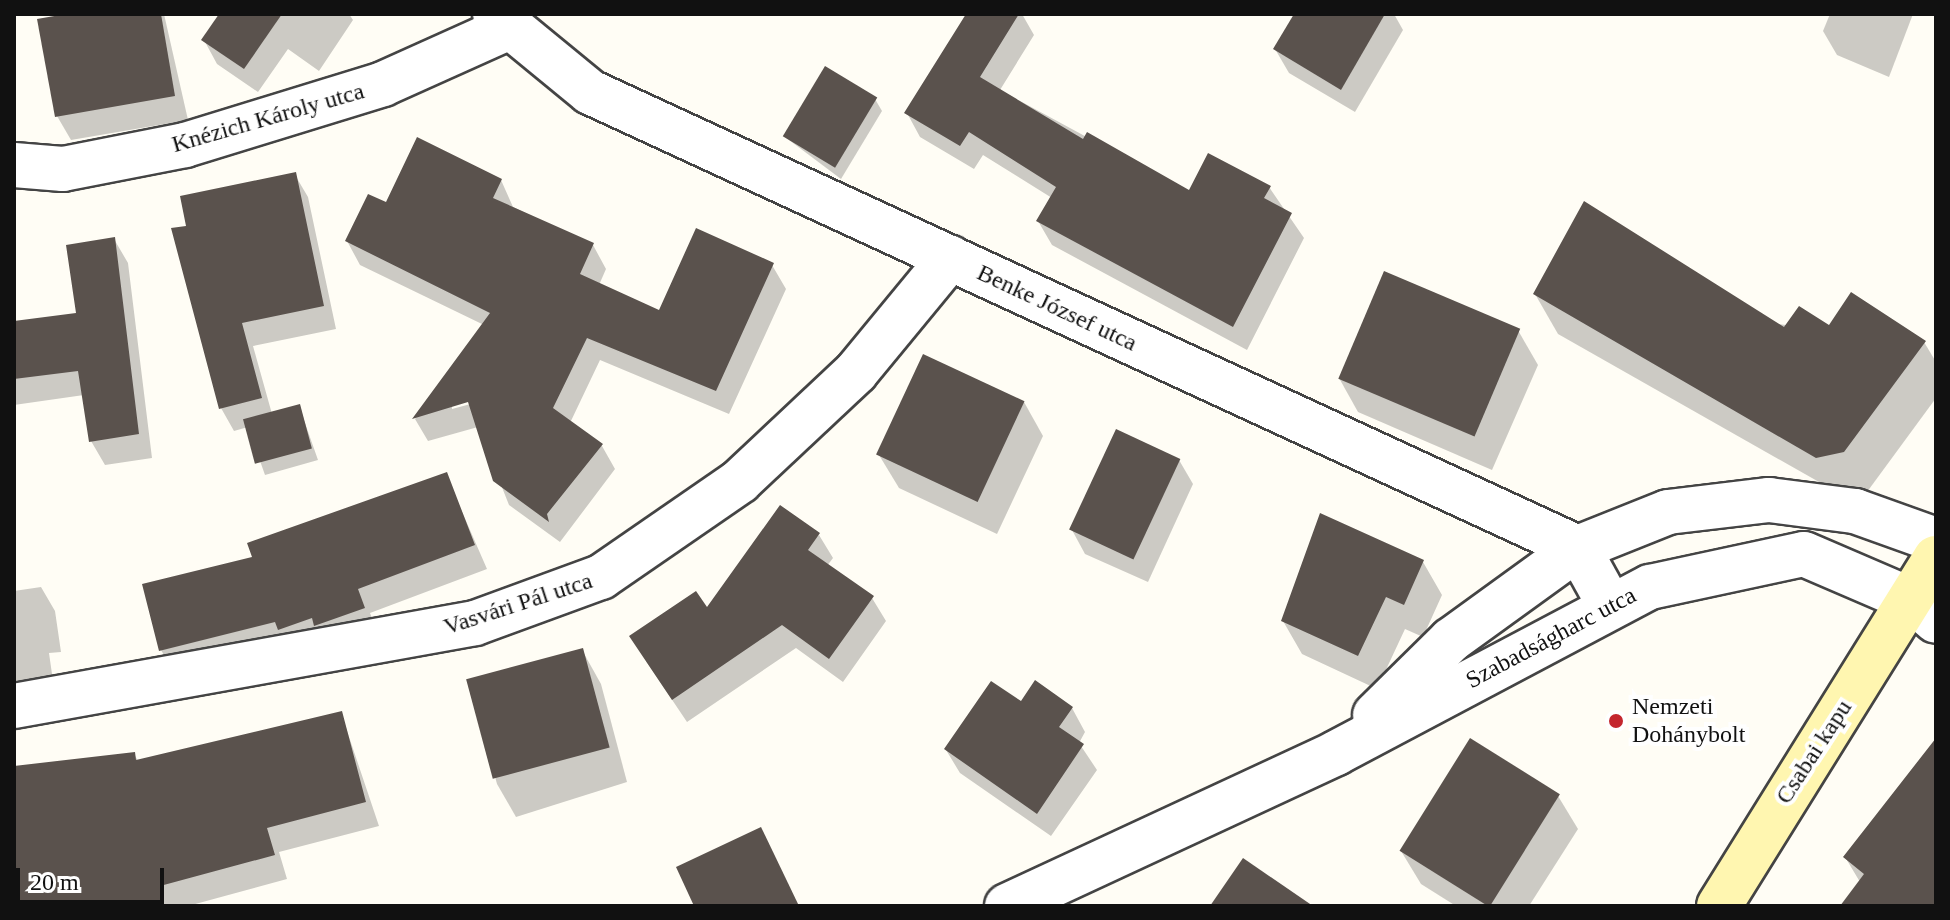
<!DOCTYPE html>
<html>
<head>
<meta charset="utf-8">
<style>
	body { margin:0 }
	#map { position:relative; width:1950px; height:920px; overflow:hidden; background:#fffdf5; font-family:Georgia,serif }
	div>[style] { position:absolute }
	.shadow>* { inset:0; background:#0003 }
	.building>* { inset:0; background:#5a524d; transform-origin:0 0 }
	.roads { filter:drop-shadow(2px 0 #444) drop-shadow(-2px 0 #444) drop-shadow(0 2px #444) drop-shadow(0 -2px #444) }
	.street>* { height:44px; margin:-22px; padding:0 22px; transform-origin:22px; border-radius:22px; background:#fff }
	.secondary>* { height:44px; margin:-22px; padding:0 22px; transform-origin:22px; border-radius:22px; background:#fff6b0 }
	.dots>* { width:22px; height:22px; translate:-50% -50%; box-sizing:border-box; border:4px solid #fff; border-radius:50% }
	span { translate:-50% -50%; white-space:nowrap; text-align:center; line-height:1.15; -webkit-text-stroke:8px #fff; paint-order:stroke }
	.street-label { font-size:24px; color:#111 }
	.poi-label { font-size:24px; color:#111 }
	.left { translate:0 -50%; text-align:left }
	.frame { position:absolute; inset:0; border:16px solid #111; pointer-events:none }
	.scale { position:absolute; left:16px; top:868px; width:148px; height:36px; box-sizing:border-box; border:4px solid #111; border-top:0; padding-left:10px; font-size:24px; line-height:28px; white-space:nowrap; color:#111; -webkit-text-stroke:6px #fff; paint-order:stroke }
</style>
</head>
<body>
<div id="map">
	<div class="shadow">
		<i style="clip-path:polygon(83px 14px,164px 14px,188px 120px,71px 140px,57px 116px)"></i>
		<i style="clip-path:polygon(221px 14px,349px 14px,353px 20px,319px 71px,288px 49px,258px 92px,217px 64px,204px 40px)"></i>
		<i style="clip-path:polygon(968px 14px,1022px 14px,1034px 35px,1000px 90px,1190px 193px,1269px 187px,1304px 238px,1247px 350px,1052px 245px,1038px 221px,1052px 198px,983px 155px,974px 169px,920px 137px,907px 113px)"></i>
		<i style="clip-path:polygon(1296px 14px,1394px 14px,1403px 30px,1355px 112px,1289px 73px,1275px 49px)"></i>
		<i style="clip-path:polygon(1830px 14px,1913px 14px,1889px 77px,1837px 55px,1823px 31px)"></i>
		<i style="clip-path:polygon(875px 99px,882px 111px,841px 179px,785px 137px)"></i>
		<i style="clip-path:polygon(295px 175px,308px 197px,336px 329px,253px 346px,272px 414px,299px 406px,318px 460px,265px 475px,248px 427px,234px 431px,221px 408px,189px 228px)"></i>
		<i style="clip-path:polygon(evenodd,501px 180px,513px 207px,593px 245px,606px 269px,599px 285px,660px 312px,772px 265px,786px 289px,729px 414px,600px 360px,570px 423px,602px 446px,615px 469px,560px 542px,509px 505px,478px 427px,428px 441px,415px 419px,484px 325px,360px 265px,347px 241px,387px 205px,501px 180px,477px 398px,478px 402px,452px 409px,452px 405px,477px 398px)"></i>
		<i style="clip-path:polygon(114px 239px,128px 263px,152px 458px,105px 465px,91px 441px,84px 395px,14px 405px,14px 323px,78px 314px)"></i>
		<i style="clip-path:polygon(1535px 294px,1924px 342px,1936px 362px,1936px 398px,1867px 492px,1849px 499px,1558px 334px)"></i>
		<i style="clip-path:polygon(1519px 332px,1538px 365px,1492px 470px,1358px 412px,1339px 378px)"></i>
		<i style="clip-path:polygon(1024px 402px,1043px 436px,997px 534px,899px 488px,879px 455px)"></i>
		<i style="clip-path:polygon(1179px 460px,1193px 484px,1148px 582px,1085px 554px,1072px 530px)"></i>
		<i style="clip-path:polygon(446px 475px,487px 569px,370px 613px,377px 632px,175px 674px,161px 650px,255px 558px)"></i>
		<i style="clip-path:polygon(819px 535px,833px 558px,827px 566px,872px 598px,886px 621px,843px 682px,796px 648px,687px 722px,646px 661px)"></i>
		<i style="clip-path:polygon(1423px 562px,1442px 595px,1423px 637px,1405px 629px,1377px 689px,1302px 654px,1283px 621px)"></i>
		<i style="clip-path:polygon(41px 587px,55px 611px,61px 652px,49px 653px,55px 695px,14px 701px,14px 591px)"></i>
		<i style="clip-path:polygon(582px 650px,601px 684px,627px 782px,516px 817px,497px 784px,469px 680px)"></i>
		<i style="clip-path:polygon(1021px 704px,1072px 708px,1085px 732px,1079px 743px,1097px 770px,1051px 836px,960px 773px,946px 750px)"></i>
		<i style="clip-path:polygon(341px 713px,379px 826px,279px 852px,287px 879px,188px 906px,14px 906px,14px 768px,134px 754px,138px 761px)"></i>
		<i style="clip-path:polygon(1936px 779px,1936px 906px,1842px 906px,1860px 882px,1845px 857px)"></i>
		<i style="clip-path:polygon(1558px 796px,1578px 829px,1529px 906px,1456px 906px,1421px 884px,1401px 851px)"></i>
	</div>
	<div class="building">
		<i style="clip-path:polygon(66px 14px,161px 14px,175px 96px,55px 117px,37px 19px)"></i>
		<i style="clip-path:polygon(219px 14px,282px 14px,244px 69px,201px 40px)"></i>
		<i style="clip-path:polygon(966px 14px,1019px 14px,980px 77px,1083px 139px,1087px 132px,1189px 190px,1208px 153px,1271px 186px,1264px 198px,1292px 213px,1233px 327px,1036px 221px,1056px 187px,969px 132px,960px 146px,904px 113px)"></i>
		<i style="clip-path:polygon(1294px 14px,1385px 14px,1341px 90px,1273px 49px)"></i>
		<i style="left:825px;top:66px;width:61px;height:82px;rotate:31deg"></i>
		<i style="clip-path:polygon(417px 137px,502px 179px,493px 198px,594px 243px,580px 274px,659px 310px,696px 228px,774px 263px,716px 391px,587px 338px,553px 408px,603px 444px,547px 514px,549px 522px,493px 481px,468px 402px,412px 419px,490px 313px,345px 241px,368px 194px,386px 202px)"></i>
		<i style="clip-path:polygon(296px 172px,324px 306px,242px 323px,262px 398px,219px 409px,171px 228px,186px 226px,180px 196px)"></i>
		<i style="clip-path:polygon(1584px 201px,1784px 327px,1799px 306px,1829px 325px,1851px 292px,1926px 341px,1844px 452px,1816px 458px,1533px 294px)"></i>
		<i style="clip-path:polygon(115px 237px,139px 434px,89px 442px,78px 371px,14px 379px,14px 321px,76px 313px,66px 245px)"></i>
		<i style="left:1384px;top:271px;width:148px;height:117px;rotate:23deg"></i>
		<i style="left:923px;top:354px;width:112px;height:111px;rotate:25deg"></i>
		<i style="left:300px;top:404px;width:46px;height:59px;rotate:75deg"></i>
		<i style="left:1116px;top:429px;width:71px;height:111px;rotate:25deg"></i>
		<i style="clip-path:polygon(447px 472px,475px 545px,358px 589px,365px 608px,314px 626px,312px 618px,278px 630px,275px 622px,159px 651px,142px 584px,252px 557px,247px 543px)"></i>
		<i style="clip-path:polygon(780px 505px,820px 533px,808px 550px,874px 596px,829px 659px,782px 625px,672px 700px,629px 636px,696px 591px,707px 607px)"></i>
		<i style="clip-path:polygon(1320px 513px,1424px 560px,1404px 605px,1386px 597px,1358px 656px,1281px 621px)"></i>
		<i style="left:583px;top:648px;width:103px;height:121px;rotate:75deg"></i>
		<i style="clip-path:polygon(1035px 680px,1073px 707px,1059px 727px,1084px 744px,1037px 814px,944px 749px,991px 681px,1021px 701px)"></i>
		<i style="clip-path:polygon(342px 711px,366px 802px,267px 828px,275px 855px,160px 886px,162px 906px,14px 906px,14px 766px,135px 752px,136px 760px)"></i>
		<i style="left:1470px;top:738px;width:106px;height:133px;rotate:32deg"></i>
		<i style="clip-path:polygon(1936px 738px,1936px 906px,1840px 906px,1864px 874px,1843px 857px)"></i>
		<i style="clip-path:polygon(761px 827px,799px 906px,694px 906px,676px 867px)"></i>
		<i style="clip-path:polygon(1243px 858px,1313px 906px,1210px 906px)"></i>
	</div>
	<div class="roads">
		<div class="street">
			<i style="left:495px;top:14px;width:123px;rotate:39.4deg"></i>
			<i style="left:590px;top:92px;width:1088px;rotate:24.78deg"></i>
			<i style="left:1578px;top:548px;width:64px;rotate:61deg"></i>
			<i style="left:14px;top:165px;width:49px;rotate:4.7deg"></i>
			<i style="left:63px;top:169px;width:124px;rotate:-11.1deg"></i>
			<i style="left:185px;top:145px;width:207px;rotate:-17.1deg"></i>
			<i style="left:383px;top:84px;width:139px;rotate:-24.2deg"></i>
			<i style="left:14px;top:706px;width:468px;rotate:-10.2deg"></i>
			<i style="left:475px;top:623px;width:134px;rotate:-20.1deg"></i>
			<i style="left:601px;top:577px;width:169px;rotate:-34.6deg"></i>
			<i style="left:740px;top:481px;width:159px;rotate:-43.2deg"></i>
			<i style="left:856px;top:372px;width:148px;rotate:-50.5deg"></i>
			<i style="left:1375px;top:715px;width:107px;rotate:-44.6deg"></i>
			<i style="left:1451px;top:640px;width:157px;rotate:-35.9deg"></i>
			<i style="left:1578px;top:548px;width:97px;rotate:-21.8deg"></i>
			<i style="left:1668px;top:512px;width:102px;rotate:-6.8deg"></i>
			<i style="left:1769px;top:500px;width:87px;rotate:7.3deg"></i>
			<i style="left:1855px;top:511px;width:86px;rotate:19.7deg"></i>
			<i style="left:1007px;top:906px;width:363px;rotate:-24.9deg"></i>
			<i style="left:1336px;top:753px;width:355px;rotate:-27.9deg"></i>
			<i style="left:1650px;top:587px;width:157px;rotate:-12.1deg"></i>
			<i style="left:1804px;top:554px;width:119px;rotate:23.3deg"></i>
			<i style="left:1913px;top:601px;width:30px;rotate:41deg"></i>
		</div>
		<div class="secondary">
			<i style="left:1719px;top:906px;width:410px;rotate:-58.1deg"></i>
		</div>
	</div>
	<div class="dots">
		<i style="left:1616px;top:721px;background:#c4262e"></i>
	</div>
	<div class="street-label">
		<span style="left:268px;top:118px;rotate:-16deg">Knézich Károly utca</span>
		<span style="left:1057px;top:308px;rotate:25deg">Benke József utca</span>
		<span style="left:518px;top:604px;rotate:-18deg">Vasvári Pál utca</span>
		<span style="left:1551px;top:638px;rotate:-28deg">Szabadságharc utca</span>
		<span style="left:1814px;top:752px;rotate:-57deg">Csabai kapu</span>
	</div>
	<div class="poi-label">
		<span class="left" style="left:1632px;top:721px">Nemzeti<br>Dohánybolt</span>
	</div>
	<div class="frame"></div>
	<div class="scale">20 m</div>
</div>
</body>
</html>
